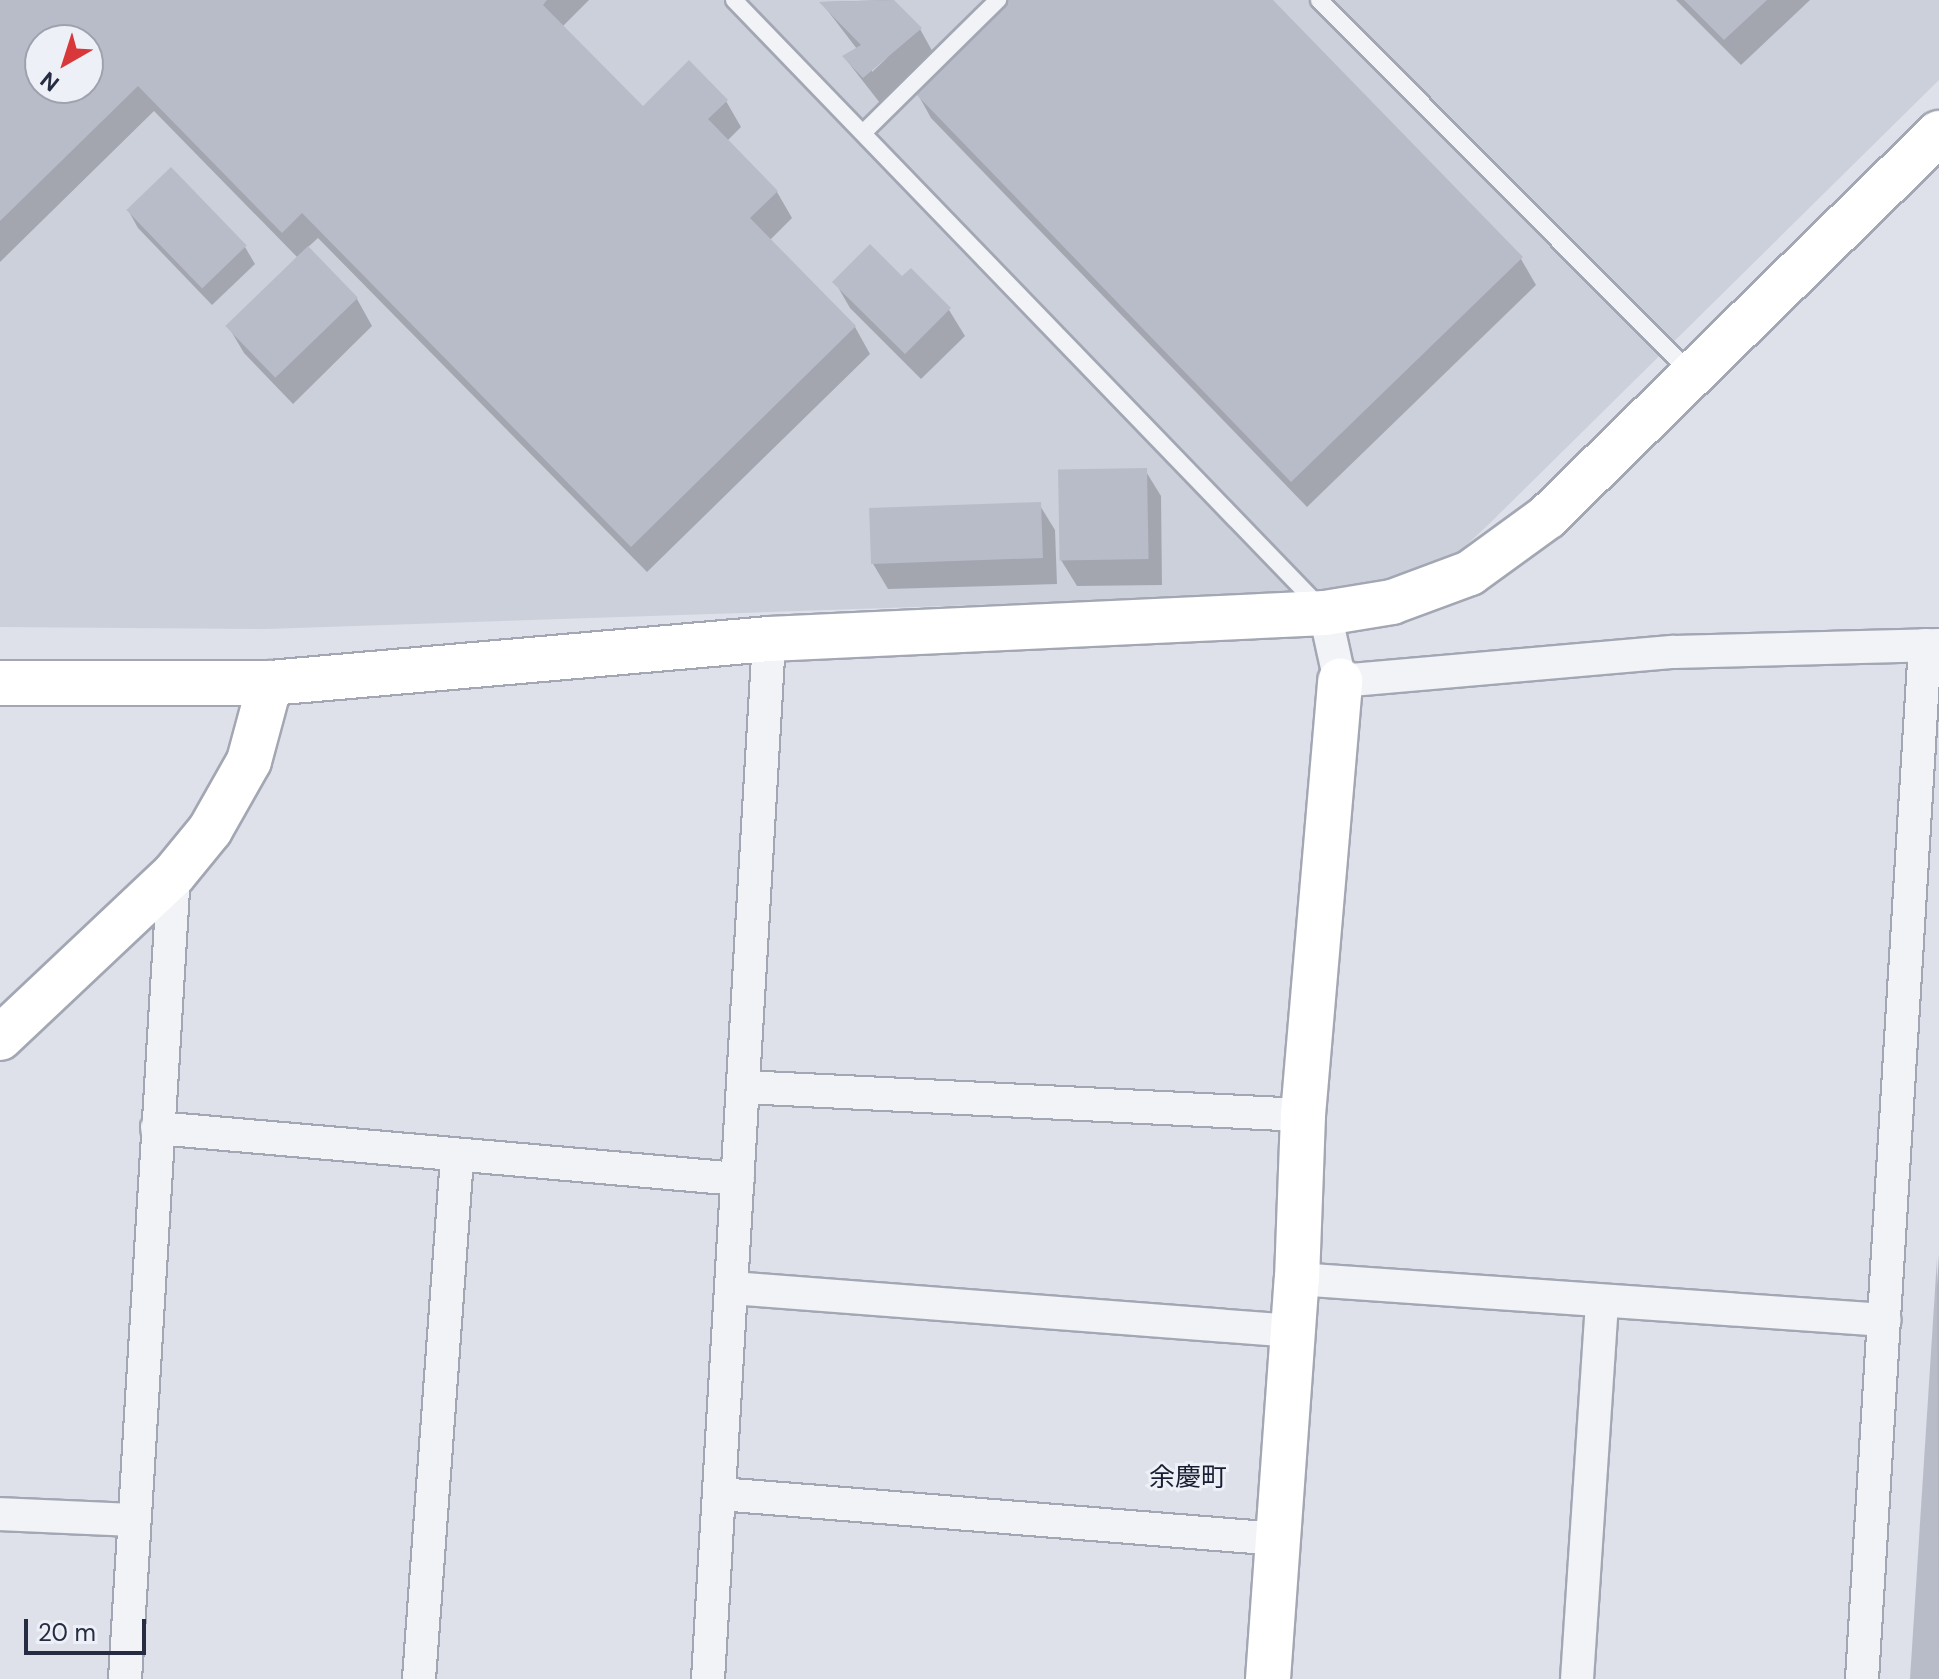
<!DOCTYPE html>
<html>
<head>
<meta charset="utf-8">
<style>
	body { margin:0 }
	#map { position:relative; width:1939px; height:1679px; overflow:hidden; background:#dee1e9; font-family:"DM Sans","Noto Sans JP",sans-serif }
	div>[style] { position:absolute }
	.built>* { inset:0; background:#ccd0db }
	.shadow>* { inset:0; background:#0003 }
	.building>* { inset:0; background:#b8bcc9; transform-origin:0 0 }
	.roads { filter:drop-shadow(2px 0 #a3a7b3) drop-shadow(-2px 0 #a3a7b3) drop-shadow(0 2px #a3a7b3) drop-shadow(0 -2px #a3a7b3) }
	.lane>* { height:16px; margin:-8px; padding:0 8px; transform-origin:8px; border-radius:8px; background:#f1f3f7 }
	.street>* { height:32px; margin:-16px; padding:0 16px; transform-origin:16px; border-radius:16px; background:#f1f3f7 }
	.secondary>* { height:44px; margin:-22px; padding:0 22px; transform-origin:22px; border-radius:22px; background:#fff }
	span { translate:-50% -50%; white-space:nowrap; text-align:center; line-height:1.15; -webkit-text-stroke:6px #eef0f7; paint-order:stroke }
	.neighbourhood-label { font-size:26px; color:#181e32 }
	.north { position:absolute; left:24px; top:24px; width:80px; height:80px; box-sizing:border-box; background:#eef0f7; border:2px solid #9ea2ae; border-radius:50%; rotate:219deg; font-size:22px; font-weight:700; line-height:32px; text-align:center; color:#262c41 }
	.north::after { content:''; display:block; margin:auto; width:28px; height:36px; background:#d9383b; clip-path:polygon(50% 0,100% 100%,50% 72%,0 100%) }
	.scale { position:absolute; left:24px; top:1619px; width:122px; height:36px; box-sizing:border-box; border:4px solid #262c41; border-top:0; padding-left:10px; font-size:24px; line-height:28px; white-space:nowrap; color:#262c41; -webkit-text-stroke:6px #eef0f7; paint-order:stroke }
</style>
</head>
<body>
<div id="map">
	<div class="built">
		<i style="clip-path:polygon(evenodd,0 0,1939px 0,1939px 80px,1487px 526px,1460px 551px,1381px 585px,1331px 593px,267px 629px,0 627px,0 0,40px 40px,88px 40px,88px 88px,40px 88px,40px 40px)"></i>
	</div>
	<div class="shadow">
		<i style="clip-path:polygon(evenodd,0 0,589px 0,562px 27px,643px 109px,726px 101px,741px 127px,727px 141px,777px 192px,792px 218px,769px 241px,855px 327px,870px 354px,647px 572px,318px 238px,307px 248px,357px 299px,372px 326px,293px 404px,244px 353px,228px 326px,298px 258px,154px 111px,0 262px,0 0,40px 40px,88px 40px,88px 88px,40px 88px,40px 40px)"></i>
		<i style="clip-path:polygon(evenodd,891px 0,920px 29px,935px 56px,880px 103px,844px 57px,857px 49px,821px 2px,891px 0,888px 57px,872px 72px,872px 67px,888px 57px)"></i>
		<i style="clip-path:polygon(1010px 0,1270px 0,1521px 259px,1536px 285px,1307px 507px,931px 118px,916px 91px)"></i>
		<i style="clip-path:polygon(1676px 0,1810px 0,1741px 65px)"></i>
		<i style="clip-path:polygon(128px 210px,245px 247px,255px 264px,212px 305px,138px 228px)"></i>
		<i style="clip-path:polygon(902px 279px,949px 310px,965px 336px,921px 379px,850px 308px,835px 282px)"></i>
		<i style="clip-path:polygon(1145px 470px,1161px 496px,1162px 585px,1077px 586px,1061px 560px)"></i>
		<i style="clip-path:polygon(1039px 504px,1055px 530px,1057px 584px,888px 589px,872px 562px)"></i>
		<i style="clip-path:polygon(1939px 1254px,1939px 1679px,1912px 1679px)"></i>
	</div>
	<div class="building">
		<i style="clip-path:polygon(evenodd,0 0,547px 0,543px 5px,643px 106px,689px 60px,728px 100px,708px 119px,778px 191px,750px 218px,856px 326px,631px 547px,302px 213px,282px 233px,138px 86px,0 221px,0 0,40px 40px,88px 40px,88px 88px,40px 88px,40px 40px)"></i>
		<i style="clip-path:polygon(894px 0,922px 28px,863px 78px,842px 56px,861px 45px,819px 2px)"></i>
		<i style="clip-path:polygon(1007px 0,1273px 0,1523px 257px,1291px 482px,913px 91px)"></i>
		<i style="clip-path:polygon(1684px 0,1767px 0,1724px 40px)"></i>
		<i style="left:171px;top:167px;width:109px;height:62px;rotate:46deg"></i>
		<i style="clip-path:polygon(870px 244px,902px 276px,911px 268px,951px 308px,905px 354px,832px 282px)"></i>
		<i style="left:308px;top:246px;width:72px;height:115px;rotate:46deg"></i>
		<i style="left:1147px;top:468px;width:91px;height:89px;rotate:89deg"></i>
		<i style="left:1041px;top:502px;width:56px;height:172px;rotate:88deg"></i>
		<i style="clip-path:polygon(1937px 1259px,1939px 1679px,1910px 1679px)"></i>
	</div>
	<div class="roads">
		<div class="lane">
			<i style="left:734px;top:0;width:842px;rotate:46.01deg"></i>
			<i style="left:1319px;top:0;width:525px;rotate:45.08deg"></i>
			<i style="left:863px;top:133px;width:190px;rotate:-44.6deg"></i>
		</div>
		<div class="street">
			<i style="left:1325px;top:613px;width:70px;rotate:77.6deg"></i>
			<i style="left:1340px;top:681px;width:335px;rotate:-5deg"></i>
			<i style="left:1674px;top:652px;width:265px;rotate:-1.5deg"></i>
			<i style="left:744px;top:1087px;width:560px;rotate:2.87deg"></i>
			<i style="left:157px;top:1128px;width:583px;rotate:5.02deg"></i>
			<i style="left:1297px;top:1279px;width:589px;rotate:3.99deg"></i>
			<i style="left:732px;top:1288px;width:563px;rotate:4.38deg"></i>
			<i style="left:720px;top:1494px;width:560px;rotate:4.61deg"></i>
			<i style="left:0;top:1514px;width:134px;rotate:2.6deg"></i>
			<i style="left:125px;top:1679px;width:806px;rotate:-86.52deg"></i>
			<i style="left:419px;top:1679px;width:522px;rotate:-85.83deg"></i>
			<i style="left:708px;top:1679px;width:1042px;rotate:-86.64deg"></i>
			<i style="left:1577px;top:1679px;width:378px;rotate:-86.2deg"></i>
			<i style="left:1862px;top:1679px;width:1036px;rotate:-86.51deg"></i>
		</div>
		<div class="secondary">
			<i style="left:0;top:683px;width:270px"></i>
			<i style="left:270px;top:683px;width:501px;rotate:-5.04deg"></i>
			<i style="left:769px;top:639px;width:557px;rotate:-2.68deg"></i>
			<i style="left:1325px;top:613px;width:68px;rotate:-9.3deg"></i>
			<i style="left:1392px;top:602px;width:83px;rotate:-20.4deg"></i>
			<i style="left:1470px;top:573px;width:95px;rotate:-36deg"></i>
			<i style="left:1547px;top:517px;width:549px;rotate:-44.41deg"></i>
			<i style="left:0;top:1038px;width:239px;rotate:-43.3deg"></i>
			<i style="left:174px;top:874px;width:57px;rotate:-50.7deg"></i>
			<i style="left:210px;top:830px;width:79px;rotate:-60.5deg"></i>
			<i style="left:249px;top:761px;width:81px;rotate:-74.9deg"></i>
			<i style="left:1268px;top:1679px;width:401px;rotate:-85.9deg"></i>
			<i style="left:1297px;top:1279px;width:164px;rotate:-87.9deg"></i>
			<i style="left:1303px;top:1115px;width:436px;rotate:-85.1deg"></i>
		</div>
	</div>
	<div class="neighbourhood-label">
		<span style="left:1188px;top:1478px">余慶町</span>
	</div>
	<div class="north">N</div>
	<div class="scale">20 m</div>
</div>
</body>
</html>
